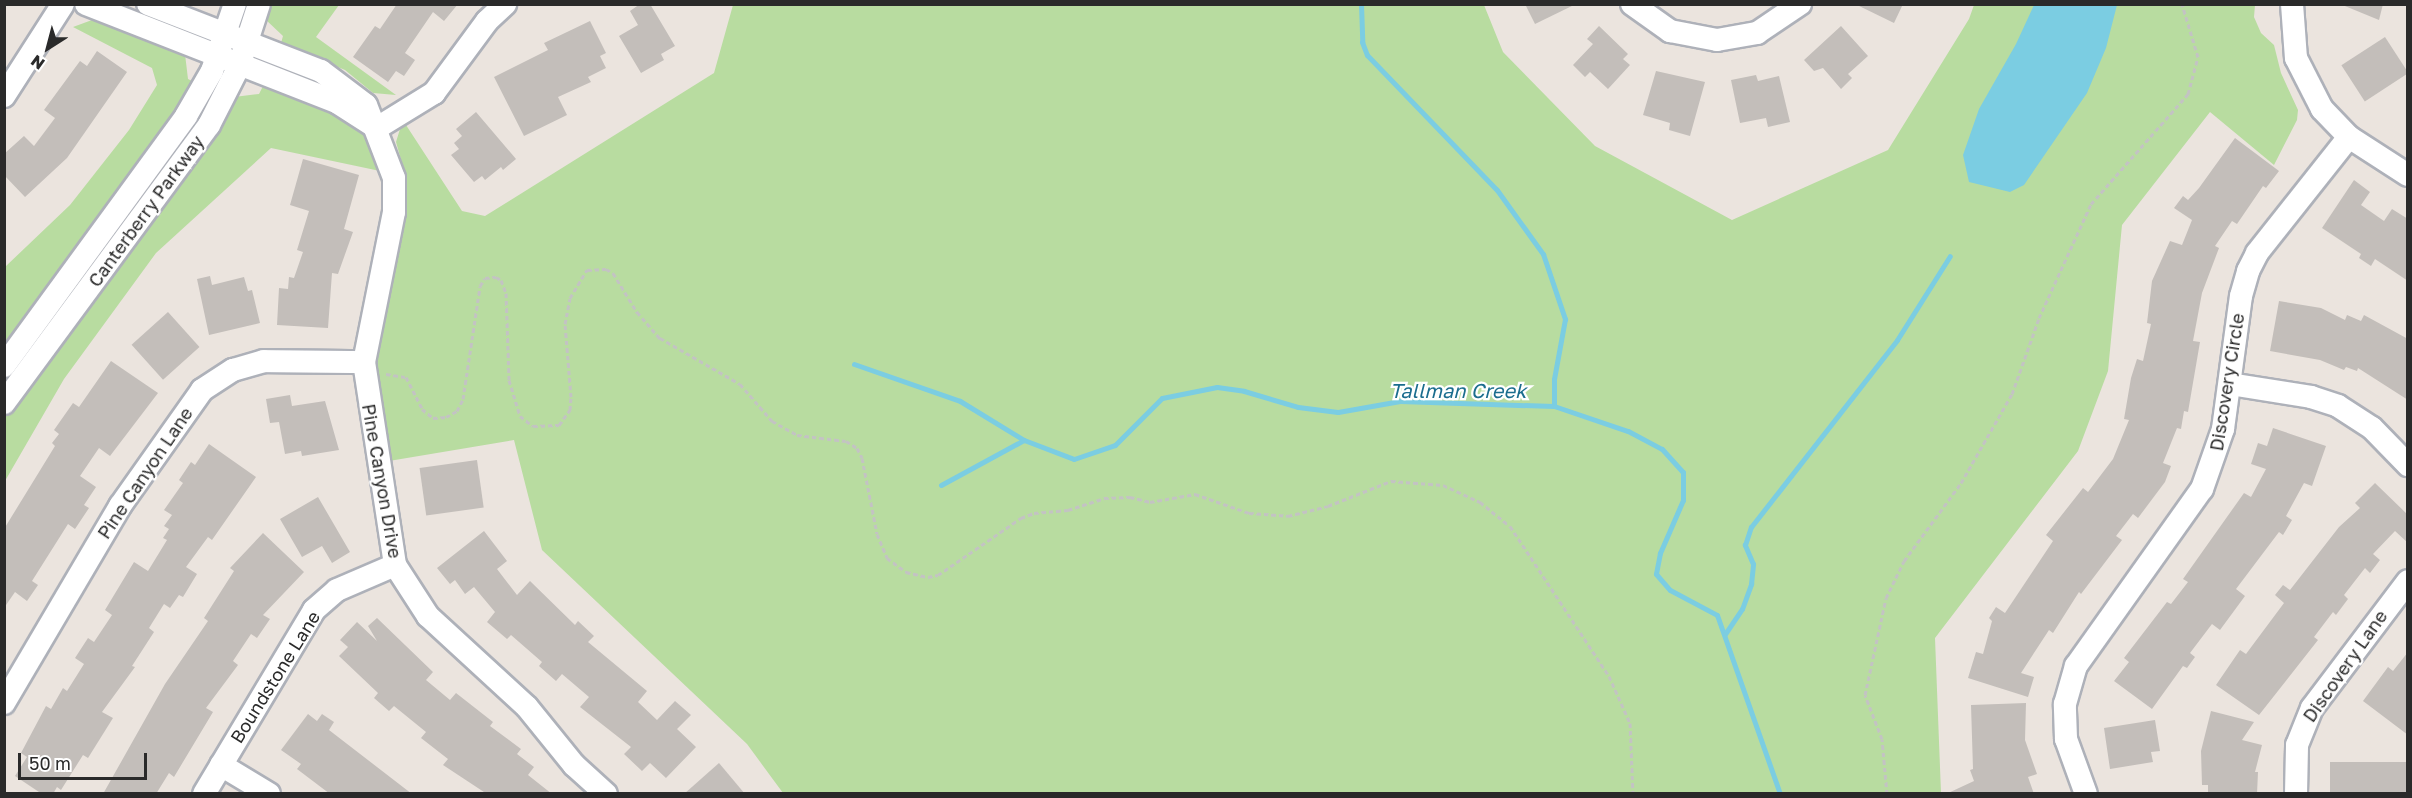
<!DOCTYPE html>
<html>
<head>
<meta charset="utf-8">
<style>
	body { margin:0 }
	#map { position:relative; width:2412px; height:798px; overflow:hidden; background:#ebe4de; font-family:"Golos Text",sans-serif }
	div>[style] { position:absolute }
	.green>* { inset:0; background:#b8dca0 }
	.water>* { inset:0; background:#7bcde2 }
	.stream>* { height:5px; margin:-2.5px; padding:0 2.5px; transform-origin:2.5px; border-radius:2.5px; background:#7bcde2 }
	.building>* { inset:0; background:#c3beba; transform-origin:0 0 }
	.path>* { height:3px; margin-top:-1.5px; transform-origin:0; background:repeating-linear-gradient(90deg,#c3c3c3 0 4.5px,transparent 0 7.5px) }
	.roads { filter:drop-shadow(2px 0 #aeb1b9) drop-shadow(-2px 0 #aeb1b9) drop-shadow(0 2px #aeb1b9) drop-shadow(0 -2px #aeb1b9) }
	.minor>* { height:22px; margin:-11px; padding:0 11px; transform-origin:11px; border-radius:11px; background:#fff }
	span { translate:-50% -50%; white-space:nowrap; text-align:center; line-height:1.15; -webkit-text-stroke:4.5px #fff; paint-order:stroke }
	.street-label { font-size:18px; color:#2a2a2a }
	.water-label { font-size:20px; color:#1b6d8e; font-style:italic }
	.frame { position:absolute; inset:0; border:6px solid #2a2a2a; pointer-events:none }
	.north { position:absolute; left:18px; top:18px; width:60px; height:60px; -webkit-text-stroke:4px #fff; paint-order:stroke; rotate:216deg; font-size:16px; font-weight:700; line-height:24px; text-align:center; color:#2a2a2a }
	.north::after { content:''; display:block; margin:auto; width:21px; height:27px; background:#2a2a2a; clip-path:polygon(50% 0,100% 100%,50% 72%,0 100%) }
	.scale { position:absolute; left:18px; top:753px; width:129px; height:27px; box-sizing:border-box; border:3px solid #2a2a2a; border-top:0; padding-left:8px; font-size:18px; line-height:21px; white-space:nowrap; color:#2a2a2a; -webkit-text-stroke:4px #fff; paint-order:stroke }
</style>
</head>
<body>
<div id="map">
	<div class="green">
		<i style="clip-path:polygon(267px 5px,339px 5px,316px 37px,396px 95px,373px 93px,345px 70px,281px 43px,283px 36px,265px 19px)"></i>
		<i style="clip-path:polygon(733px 5px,1484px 5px,1503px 52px,1595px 146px,1732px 220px,1888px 150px,1969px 19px,1974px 5px,2255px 5px,2254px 17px,2261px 33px,2274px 45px,2281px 73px,2298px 110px,2297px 120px,2274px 165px,2210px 112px,2122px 225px,2108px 371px,2078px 451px,1935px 638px,1941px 793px,783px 793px,747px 744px,542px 550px,514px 440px,389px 461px,376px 367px,406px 203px,405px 174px,396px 142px,400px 129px,406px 125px,462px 211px,485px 216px,714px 73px)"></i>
		<i style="clip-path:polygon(94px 15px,185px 54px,188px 79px,198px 84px,5px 354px,5px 267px,70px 205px,129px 130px,157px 85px,152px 68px,73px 27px,92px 20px)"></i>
		<i style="clip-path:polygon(264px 84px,327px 107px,359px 129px,369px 141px,380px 171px,271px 148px,156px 253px,64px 379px,5px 481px,5px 416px,159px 208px,234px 97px,259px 94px)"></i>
	</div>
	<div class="water">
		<i style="clip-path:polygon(2034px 5px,2117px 5px,2106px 48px,2087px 93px,2024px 185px,2010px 192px,1969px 182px,1963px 155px,1979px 109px,2016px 44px)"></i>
	</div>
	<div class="stream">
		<i style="left:1361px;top:4px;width:38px;rotate:88deg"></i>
		<i style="left:1362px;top:42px;width:14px;rotate:69deg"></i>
		<i style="left:1367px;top:55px;width:187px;rotate:46.1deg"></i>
		<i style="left:1497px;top:190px;width:79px;rotate:54.3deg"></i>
		<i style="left:1543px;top:254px;width:69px;rotate:71.3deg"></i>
		<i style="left:1565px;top:319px;width:61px;rotate:100.4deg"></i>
		<i style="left:1554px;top:379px;width:27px;rotate:90deg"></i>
		<i style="left:854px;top:364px;width:112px;rotate:19.2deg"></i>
		<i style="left:960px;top:401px;width:75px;rotate:31.4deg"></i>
		<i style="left:1024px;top:440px;width:53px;rotate:20.8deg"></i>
		<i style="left:1074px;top:459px;width:43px;rotate:-18.9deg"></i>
		<i style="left:1115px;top:445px;width:66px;rotate:-45deg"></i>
		<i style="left:1162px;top:398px;width:56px;rotate:-11.3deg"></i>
		<i style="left:1217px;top:387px;width:27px;rotate:8deg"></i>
		<i style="left:1244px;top:391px;width:56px;rotate:16.5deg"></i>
		<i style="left:1298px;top:407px;width:40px;rotate:7.1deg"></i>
		<i style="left:1338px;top:412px;width:63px;rotate:-10.1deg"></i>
		<i style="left:1400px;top:401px;width:154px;rotate:1.9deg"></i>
		<i style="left:1554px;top:406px;width:78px;rotate:18.7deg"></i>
		<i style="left:1628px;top:431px;width:38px;rotate:28deg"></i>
		<i style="left:1662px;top:449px;width:31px;rotate:48deg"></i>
		<i style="left:1683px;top:472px;width:28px;rotate:90deg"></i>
		<i style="left:1683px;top:500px;width:58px;rotate:113.5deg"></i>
		<i style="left:1660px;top:553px;width:21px;rotate:101deg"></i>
		<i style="left:1656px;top:574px;width:21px;rotate:49deg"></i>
		<i style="left:1670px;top:590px;width:53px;rotate:28deg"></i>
		<i style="left:1717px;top:615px;width:190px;rotate:70.6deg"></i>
		<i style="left:941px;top:485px;width:94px;rotate:-28.5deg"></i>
		<i style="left:1725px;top:634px;width:30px;rotate:-56deg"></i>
		<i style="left:1742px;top:609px;width:27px;rotate:-70deg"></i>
		<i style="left:1751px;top:584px;width:20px;rotate:-84deg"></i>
		<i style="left:1753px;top:564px;width:21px;rotate:-113deg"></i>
		<i style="left:1745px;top:545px;width:19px;rotate:-72deg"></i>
		<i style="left:1751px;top:527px;width:237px;rotate:-52deg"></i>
		<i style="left:1897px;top:340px;width:99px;rotate:-57.8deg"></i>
	</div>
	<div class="building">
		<i style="clip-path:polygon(397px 4px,458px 4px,444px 21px,433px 12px,405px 53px,415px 60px,404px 76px,396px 71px,388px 82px,353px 57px,375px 26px,380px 29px)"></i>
		<i style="clip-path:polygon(640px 4px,650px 4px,675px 46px,661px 54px,664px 60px,641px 73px,619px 36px,638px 25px,630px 11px)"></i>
		<i style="clip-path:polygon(1525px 4px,1576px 4px,1535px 24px)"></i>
		<i style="clip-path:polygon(1855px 4px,1903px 4px,1894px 23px)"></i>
		<i style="clip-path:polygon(2340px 4px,2383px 4px,2379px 20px)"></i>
		<i style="clip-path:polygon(590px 21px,606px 53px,600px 56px,606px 68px,588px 77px,591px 82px,558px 97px,567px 115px,524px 136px,494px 77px,548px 50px,544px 43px)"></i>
		<i style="clip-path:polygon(1599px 26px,1628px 54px,1623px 59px,1630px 65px,1608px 89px,1590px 72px,1585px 77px,1573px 65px,1593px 44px,1587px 39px)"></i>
		<i style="clip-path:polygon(1841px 26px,1868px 56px,1848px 74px,1852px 78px,1841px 89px,1823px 68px,1814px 71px,1804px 60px)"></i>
		<i style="left:2385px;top:37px;width:43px;height:52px;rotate:57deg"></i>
		<i style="clip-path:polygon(97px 51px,127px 72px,67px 158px,25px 197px,4px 175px,4px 154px,24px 136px,34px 146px,55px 118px,44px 110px,80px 61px,87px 66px)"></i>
		<i style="clip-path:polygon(1656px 71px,1705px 82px,1690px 136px,1669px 130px,1670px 123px,1643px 115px)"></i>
		<i style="clip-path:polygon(1756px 75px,1758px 81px,1779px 76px,1790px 122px,1768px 127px,1766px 118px,1740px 123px,1731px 80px)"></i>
		<i style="clip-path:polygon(476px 112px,516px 159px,503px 170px,501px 167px,485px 180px,482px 176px,474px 182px,451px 155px,459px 149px,454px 143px,462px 136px,456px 129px)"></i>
		<i style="clip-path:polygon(2235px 138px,2279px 171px,2266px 188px,2263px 186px,2237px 224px,2232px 221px,2215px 246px,2219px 248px,2202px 293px,2193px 341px,2200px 342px,2188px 412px,2184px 411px,2181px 429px,2177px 428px,2163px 463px,2171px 466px,2165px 482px,2138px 518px,2133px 514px,2116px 536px,2122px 540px,2081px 594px,2079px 592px,2053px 633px,2049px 630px,2021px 673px,2034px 677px,2028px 697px,1968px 678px,1976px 652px,1983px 654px,1992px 621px,1989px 618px,1996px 607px,2005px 613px,2053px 541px,2046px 535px,2083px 488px,2088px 492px,2113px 459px,2129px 420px,2124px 419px,2131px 378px,2137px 359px,2143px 361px,2151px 324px,2147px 323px,2152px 281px,2170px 241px,2182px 245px,2192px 220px,2174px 208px,2183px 196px,2188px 200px,2199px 188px)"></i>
		<i style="clip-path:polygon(303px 159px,359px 175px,344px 229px,353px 232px,338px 274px,332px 273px,328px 328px,277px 325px,279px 288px,288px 289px,289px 277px,294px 278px,303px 252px,297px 250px,309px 211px,290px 205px)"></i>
		<i style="clip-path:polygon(2354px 180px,2370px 192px,2361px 205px,2384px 221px,2392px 209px,2408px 219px,2408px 281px,2375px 259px,2371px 266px,2359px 258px,2361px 254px,2322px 228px)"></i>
		<i style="clip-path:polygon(210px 276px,212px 285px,244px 277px,248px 291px,252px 290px,260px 323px,209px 335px,197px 279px)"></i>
		<i style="clip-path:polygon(2279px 301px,2321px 308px,2345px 320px,2347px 315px,2361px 321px,2364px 315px,2408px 339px,2408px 400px,2358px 368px,2357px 371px,2346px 367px,2344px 370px,2320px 360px,2270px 351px)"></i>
		<i style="left:168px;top:312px;width:47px;height:49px;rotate:48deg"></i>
		<i style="clip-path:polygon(111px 361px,158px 393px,110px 456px,99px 448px,80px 476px,96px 487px,84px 505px,89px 508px,75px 529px,68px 524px,32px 581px,38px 585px,27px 601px,15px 592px,4px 608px,4px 529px,55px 446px,52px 443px,59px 434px,54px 430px,73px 403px,79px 407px)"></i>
		<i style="clip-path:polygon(290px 395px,292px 406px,325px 401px,339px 450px,302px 456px,301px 451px,285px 454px,279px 422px,270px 423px,266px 399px)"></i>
		<i style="clip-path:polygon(2273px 428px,2326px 446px,2312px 486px,2304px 483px,2286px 516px,2292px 520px,2283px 535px,2279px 532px,2236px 589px,2245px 596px,2220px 630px,2212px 624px,2190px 653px,2195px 657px,2187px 668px,2183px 666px,2152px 709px,2114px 681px,2129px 662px,2124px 658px,2167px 602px,2171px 604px,2188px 582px,2183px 579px,2244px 493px,2251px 497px,2266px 469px,2251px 464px,2258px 443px,2267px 446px)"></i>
		<i style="clip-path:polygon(209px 444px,256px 477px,212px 540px,208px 537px,186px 567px,197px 574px,183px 597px,179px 595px,170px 608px,164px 604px,149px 628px,154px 632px,132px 666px,135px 667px,102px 712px,113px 718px,88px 758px,83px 755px,61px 790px,57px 787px,53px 794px,42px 794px,15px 776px,27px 757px,21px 753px,46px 706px,51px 709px,63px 688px,67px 691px,84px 664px,75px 658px,88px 638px,94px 642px,112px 615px,105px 610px,134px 562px,148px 571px,167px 540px,163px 538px,169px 529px,164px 526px,172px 515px,164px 510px,183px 483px,179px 480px,191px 462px,195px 465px)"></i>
		<i style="left:477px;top:460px;width:48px;height:58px;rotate:82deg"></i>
		<i style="clip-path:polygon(2375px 483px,2408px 515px,2408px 543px,2395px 531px,2373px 554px,2380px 560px,2370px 573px,2365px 568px,2344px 595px,2348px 599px,2336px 615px,2333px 612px,2314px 637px,2318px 640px,2259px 715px,2216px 685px,2240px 650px,2246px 654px,2284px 603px,2275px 595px,2283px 585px,2290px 590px,2339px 527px,2360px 508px,2355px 503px)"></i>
		<i style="clip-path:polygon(318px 497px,350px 552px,332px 563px,322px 546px,302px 557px,280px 519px)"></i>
		<i style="clip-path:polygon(484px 531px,507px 561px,497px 569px,517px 595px,530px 581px,575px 625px,578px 621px,594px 636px,588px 642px,647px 691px,638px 702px,657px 720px,675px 701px,691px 715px,677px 729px,696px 747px,666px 778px,650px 763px,642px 771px,624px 754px,631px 747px,580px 707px,589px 697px,562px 674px,556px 681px,539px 666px,542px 662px,511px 635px,507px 639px,487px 622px,495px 612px,474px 587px,465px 594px,455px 580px,450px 584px,437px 568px)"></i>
		<i style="clip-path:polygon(263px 533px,304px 572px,263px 615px,270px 619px,257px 638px,251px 634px,233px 661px,238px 665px,206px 708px,213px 712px,174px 777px,169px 773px,156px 794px,103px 794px,165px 684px,208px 621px,204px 618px,234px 571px,230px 568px)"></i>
		<i style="clip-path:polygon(377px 618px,433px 672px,426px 680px,450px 700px,456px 693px,493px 722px,490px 726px,521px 749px,517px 754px,534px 767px,528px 775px,552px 794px,487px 794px,443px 765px,448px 759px,421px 738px,426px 732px,394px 706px,389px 711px,374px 698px,378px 693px,339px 656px,348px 647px,340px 640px,357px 622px,377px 641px,368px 626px)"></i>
		<i style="clip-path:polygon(2408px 652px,2408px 735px,2363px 701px,2388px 667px,2393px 671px)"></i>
		<i style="clip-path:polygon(2026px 703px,2025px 740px,2037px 774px,2028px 777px,2034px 794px,1946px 794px,1974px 781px,1970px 770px,1973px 769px,1971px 705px)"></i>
		<i style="clip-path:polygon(2211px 711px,2254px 722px,2242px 740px,2262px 745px,2255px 772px,2258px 772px,2257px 794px,2208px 794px,2208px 785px,2202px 785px,2201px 751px)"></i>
		<i style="clip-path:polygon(308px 714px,317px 721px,322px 714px,334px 722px,329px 730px,412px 794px,330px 794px,297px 769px,301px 764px,281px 750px)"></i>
		<i style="clip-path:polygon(2155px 720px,2160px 751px,2151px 752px,2153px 762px,2110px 769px,2104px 728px)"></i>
		<i style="left:2408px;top:762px;width:32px;height:78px;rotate:90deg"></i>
		<i style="clip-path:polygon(719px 763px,745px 794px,684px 794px)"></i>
	</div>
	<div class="path">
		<i style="left:386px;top:374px;width:20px;rotate:9deg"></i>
		<i style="left:406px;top:377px;width:36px;rotate:63deg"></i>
		<i style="left:422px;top:409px;width:14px;rotate:39deg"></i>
		<i style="left:433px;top:418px;width:13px;rotate:-4deg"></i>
		<i style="left:446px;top:417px;width:13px;rotate:-29deg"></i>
		<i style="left:457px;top:411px;width:13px;rotate:-63deg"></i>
		<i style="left:463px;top:399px;width:114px;rotate:-81.4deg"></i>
		<i style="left:480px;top:286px;width:9px;rotate:-58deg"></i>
		<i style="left:485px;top:278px;width:11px;rotate:-5deg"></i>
		<i style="left:496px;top:277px;width:6px;rotate:31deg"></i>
		<i style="left:501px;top:280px;width:14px;rotate:69deg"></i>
		<i style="left:506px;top:293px;width:87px;rotate:88deg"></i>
		<i style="left:509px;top:380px;width:38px;rotate:73deg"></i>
		<i style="left:520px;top:416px;width:16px;rotate:38deg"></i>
		<i style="left:533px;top:426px;width:26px;rotate:-2deg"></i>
		<i style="left:559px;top:425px;width:19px;rotate:-54deg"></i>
		<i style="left:570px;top:410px;width:13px;rotate:-86deg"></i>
		<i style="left:571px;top:397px;width:73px;rotate:-94.7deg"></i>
		<i style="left:565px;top:324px;width:26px;rotate:-79deg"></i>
		<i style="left:570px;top:298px;width:33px;rotate:-59deg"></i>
		<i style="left:587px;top:270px;width:19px;rotate:-3deg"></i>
		<i style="left:606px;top:269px;width:8px;rotate:30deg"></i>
		<i style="left:613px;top:273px;width:46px;rotate:58.4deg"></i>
		<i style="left:637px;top:312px;width:35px;rotate:49deg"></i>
		<i style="left:660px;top:338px;width:92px;rotate:29.9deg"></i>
		<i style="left:740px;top:384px;width:49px;rotate:49.1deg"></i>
		<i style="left:772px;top:421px;width:29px;rotate:29deg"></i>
		<i style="left:797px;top:435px;width:49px;rotate:7deg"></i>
		<i style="left:846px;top:441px;width:13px;rotate:32deg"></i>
		<i style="left:857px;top:448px;width:11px;rotate:63deg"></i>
		<i style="left:862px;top:458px;width:77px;rotate:78.8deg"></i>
		<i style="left:877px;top:534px;width:26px;rotate:67deg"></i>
		<i style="left:887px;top:558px;width:24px;rotate:36deg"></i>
		<i style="left:906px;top:572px;width:23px;rotate:13deg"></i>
		<i style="left:928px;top:577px;width:10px;rotate:-11deg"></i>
		<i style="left:938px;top:575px;width:101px;rotate:-34.5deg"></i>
		<i style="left:1021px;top:518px;width:14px;rotate:-21deg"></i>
		<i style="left:1034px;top:513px;width:34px;rotate:-5deg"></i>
		<i style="left:1068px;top:510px;width:38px;rotate:-18deg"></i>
		<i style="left:1104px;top:498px;width:26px;rotate:-2deg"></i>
		<i style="left:1130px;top:497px;width:21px;rotate:14deg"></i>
		<i style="left:1150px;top:502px;width:46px;rotate:-10.1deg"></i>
		<i style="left:1195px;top:494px;width:57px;rotate:19.4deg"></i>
		<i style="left:1249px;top:513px;width:39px;rotate:4deg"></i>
		<i style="left:1288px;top:516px;width:41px;rotate:-14deg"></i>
		<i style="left:1328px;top:506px;width:68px;rotate:-21.6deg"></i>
		<i style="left:1391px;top:481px;width:52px;rotate:4.4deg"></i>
		<i style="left:1443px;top:485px;width:41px;rotate:24.7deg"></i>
		<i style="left:1480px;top:502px;width:38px;rotate:39deg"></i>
		<i style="left:1510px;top:526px;width:180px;rotate:56.6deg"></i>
		<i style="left:1609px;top:676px;width:51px;rotate:65.9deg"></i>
		<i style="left:1630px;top:723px;width:71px;rotate:87.6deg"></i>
		<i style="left:1887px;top:794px;width:55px;rotate:-95.2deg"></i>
		<i style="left:1882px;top:739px;width:47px;rotate:-111.1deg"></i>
		<i style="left:1865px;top:695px;width:99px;rotate:-77.8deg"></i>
		<i style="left:1886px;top:598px;width:41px;rotate:-64.1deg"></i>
		<i style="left:1904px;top:561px;width:97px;rotate:-53.8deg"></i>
		<i style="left:1961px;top:483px;width:103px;rotate:-60.2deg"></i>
		<i style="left:2012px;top:394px;width:81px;rotate:-70.4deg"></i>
		<i style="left:2039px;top:318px;width:125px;rotate:-65.5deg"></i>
		<i style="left:2091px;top:204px;width:147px;rotate:-48.6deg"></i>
		<i style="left:2188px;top:94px;width:38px;rotate:-75deg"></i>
		<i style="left:2198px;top:57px;width:55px;rotate:-106.8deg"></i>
	</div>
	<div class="roads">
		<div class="minor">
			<i style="left:86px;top:4px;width:271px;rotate:21.4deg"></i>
			<i style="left:338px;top:103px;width:43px;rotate:32.6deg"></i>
			<i style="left:148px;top:4px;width:186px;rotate:21.2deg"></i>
			<i style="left:321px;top:71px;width:56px;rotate:37.1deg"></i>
			<i style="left:366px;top:105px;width:78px;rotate:69deg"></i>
			<i style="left:394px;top:178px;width:34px;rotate:90deg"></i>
			<i style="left:394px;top:212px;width:153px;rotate:101.3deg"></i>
			<i style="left:364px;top:362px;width:205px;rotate:81.3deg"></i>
			<i style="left:395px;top:565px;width:61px;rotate:57.1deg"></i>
			<i style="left:428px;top:616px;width:134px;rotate:42.6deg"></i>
			<i style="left:527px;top:707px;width:75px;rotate:51deg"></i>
			<i style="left:574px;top:765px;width:43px;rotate:42.2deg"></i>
			<i style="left:1632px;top:4px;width:47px;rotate:35.4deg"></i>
			<i style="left:1670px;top:31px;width:48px;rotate:10.8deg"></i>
			<i style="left:1717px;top:40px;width:41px;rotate:-9.9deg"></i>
			<i style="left:1757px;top:33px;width:52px;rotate:-34deg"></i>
			<i style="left:2292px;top:4px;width:54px;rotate:85.8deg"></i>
			<i style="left:2296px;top:58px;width:57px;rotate:63deg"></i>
			<i style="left:2322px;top:109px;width:39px;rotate:46deg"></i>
			<i style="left:2349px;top:137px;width:70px;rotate:32.8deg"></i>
			<i style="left:4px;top:96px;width:109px;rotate:-57.3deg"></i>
			<i style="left:377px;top:128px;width:67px;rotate:-31.6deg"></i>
			<i style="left:434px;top:93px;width:89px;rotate:-53.6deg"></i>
			<i style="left:487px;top:21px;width:25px;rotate:-43deg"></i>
			<i style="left:4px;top:366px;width:309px;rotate:-53.9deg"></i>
			<i style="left:186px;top:116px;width:52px;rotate:-60deg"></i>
			<i style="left:212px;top:71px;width:71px;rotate:-71.1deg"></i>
			<i style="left:2230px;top:384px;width:82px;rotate:9.1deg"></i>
			<i style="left:2311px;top:397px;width:28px;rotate:18deg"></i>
			<i style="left:2338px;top:406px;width:40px;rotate:32.9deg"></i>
			<i style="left:2372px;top:428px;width:52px;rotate:45.8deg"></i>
			<i style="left:4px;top:403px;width:345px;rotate:-53.6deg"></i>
			<i style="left:209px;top:125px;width:66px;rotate:-63deg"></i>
			<i style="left:239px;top:66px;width:65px;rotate:-72.1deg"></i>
			<i style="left:4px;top:703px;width:229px;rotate:-59.5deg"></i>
			<i style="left:120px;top:506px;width:142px;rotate:-54.7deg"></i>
			<i style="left:202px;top:390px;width:37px;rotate:-33deg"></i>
			<i style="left:233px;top:370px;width:32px;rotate:-16deg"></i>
			<i style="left:264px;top:361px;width:100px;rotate:0.6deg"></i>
			<i style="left:221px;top:765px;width:56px;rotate:31.1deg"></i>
			<i style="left:204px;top:794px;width:214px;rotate:-59.1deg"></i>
			<i style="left:314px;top:610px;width:30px;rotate:-41deg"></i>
			<i style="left:337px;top:590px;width:63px;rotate:-23.3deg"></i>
			<i style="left:2086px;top:794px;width:59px;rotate:-110deg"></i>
			<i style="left:2066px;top:739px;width:35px;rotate:-92deg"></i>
			<i style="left:2065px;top:704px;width:40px;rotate:-74deg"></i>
			<i style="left:2076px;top:666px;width:217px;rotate:-54.6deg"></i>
			<i style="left:2202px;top:489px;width:64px;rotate:-70.7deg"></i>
			<i style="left:2223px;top:429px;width:134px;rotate:-82.3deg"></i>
			<i style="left:2241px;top:296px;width:26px;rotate:-74deg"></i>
			<i style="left:2248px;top:271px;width:20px;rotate:-63deg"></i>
			<i style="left:2257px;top:253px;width:148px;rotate:-51.6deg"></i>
			<i style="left:2296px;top:794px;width:49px;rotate:-88.8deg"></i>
			<i style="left:2297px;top:745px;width:40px;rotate:-68deg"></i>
			<i style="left:2312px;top:708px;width:159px;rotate:-52.9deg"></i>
		</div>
	</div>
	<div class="street-label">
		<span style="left:146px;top:211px;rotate:-54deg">Canterberry Parkway</span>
		<span style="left:2227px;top:382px;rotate:-81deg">Discovery Circle</span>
		<span style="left:145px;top:473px;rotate:-56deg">Pine Canyon Lane</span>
		<span style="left:382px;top:481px;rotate:80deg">Pine Canyon Drive</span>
		<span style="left:2345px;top:666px;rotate:-55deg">Discovery Lane</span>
		<span style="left:275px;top:677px;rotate:-58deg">Boundstone Lane</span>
	</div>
	<div class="water-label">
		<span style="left:1458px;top:390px">Tallman Creek</span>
	</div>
	<div class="frame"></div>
	<div class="north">N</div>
	<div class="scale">50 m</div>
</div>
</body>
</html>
